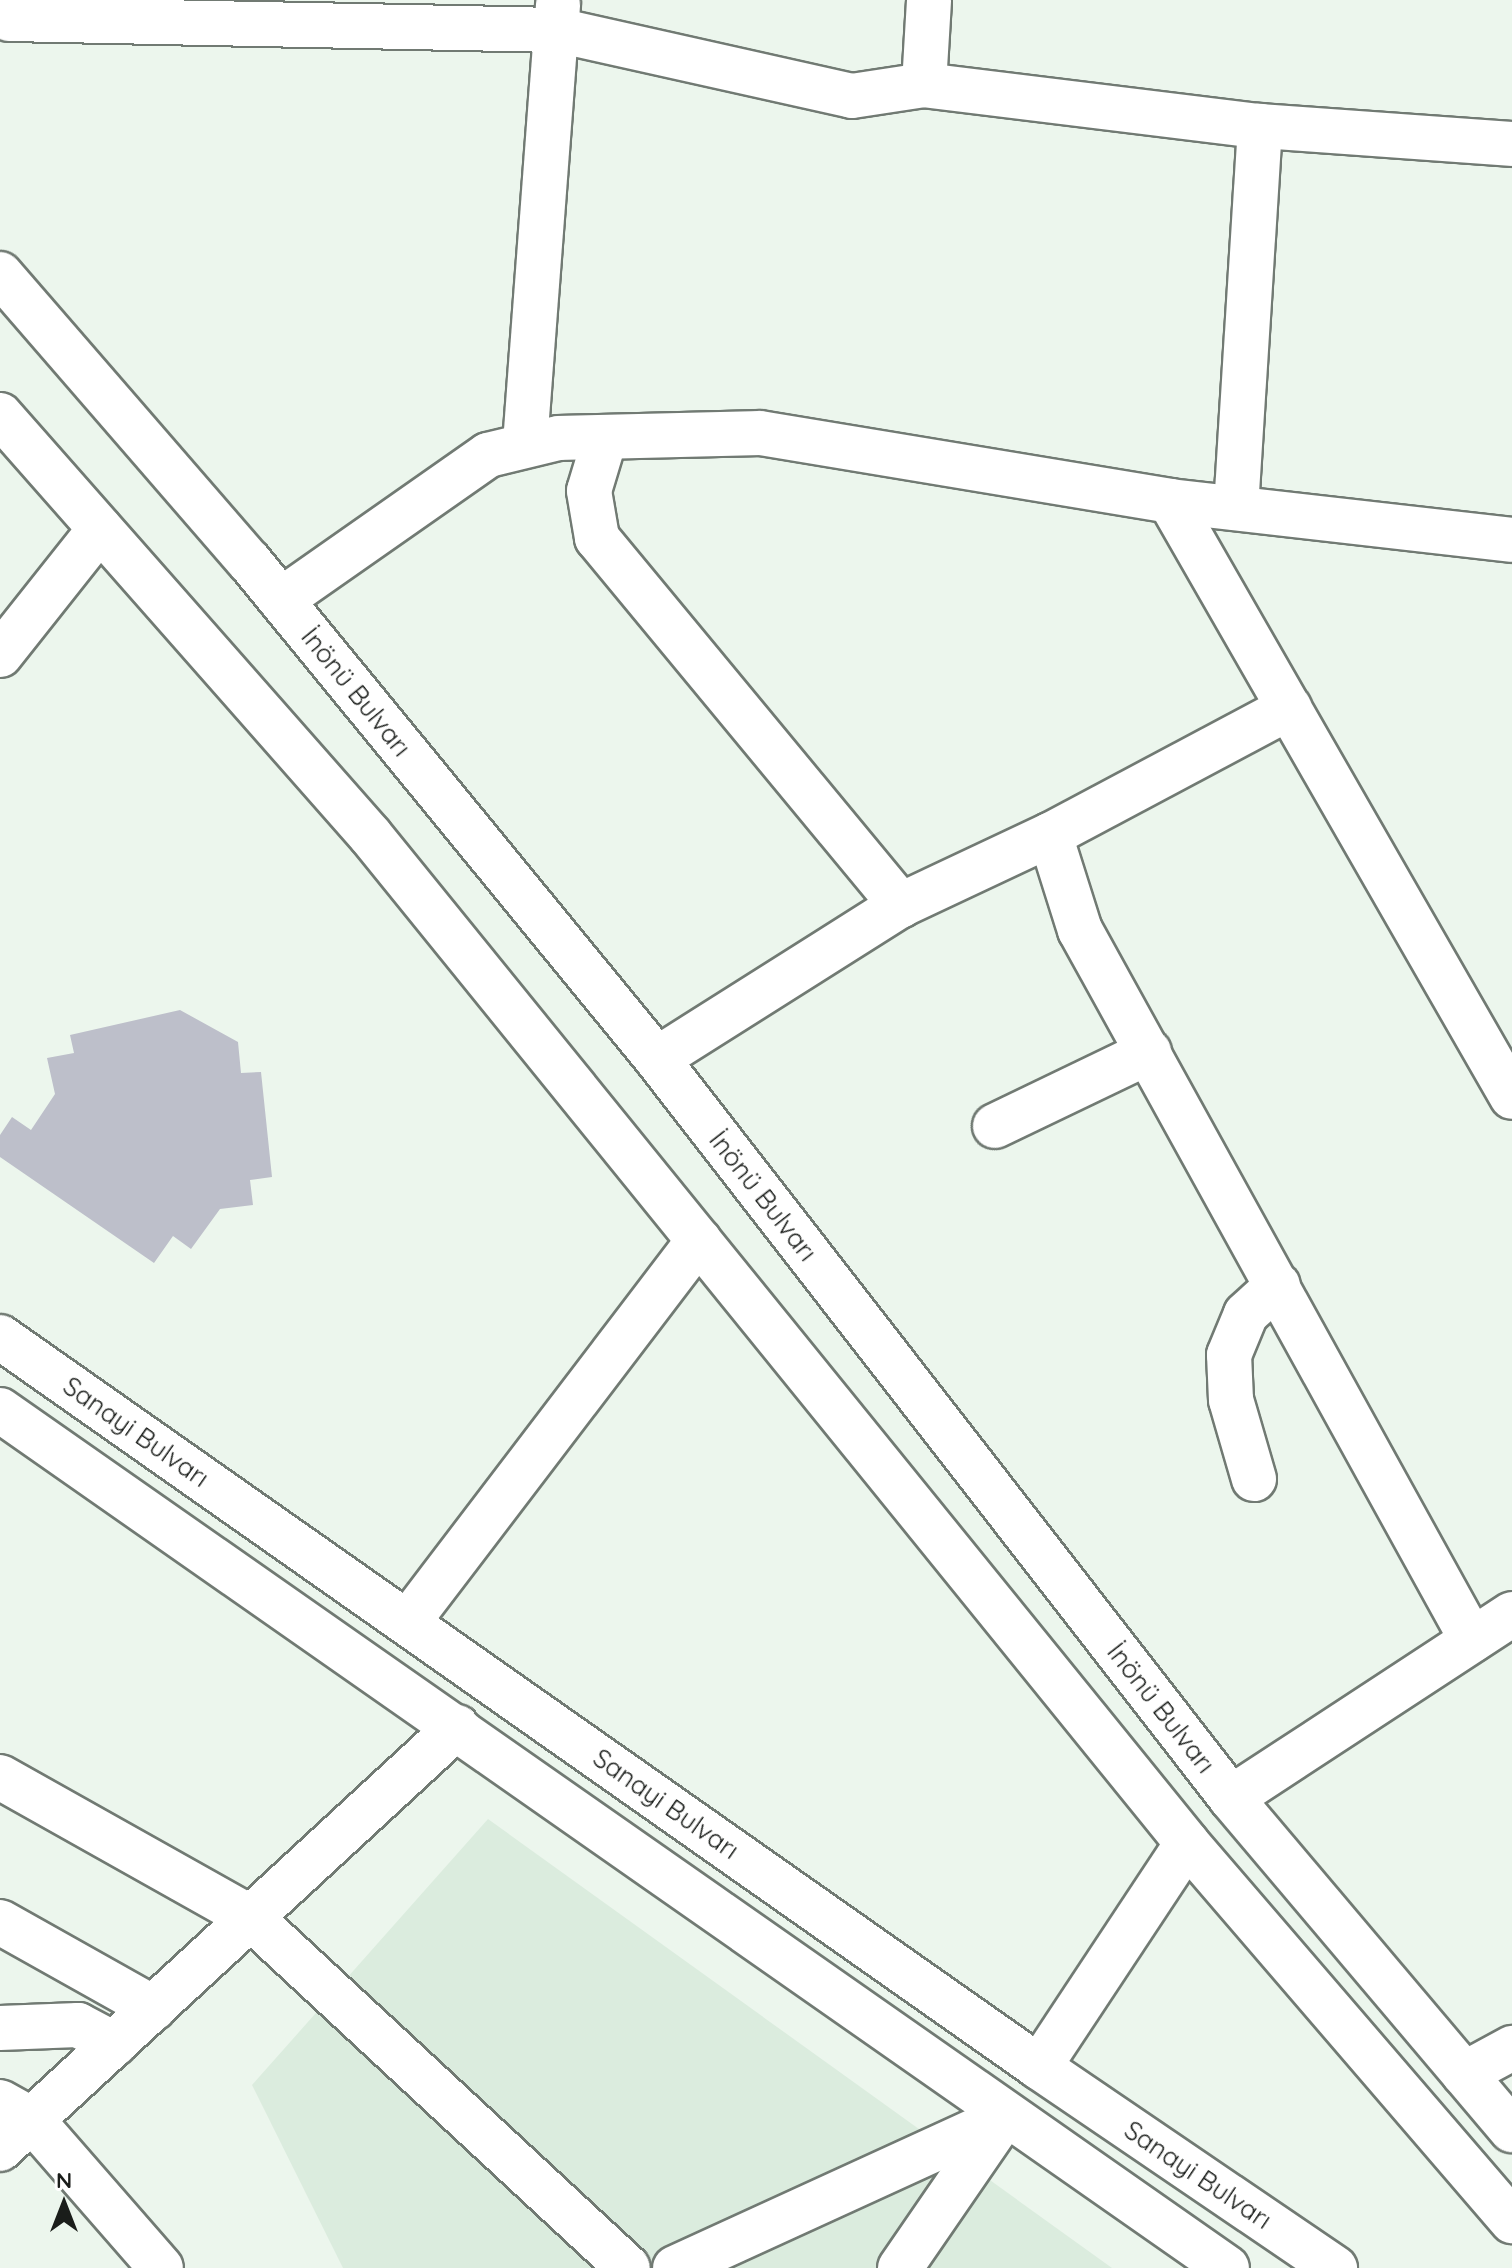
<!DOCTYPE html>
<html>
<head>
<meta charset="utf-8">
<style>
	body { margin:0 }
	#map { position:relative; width:1512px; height:2268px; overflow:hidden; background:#ecf6ed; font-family:Quicksand,sans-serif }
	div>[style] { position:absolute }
	.built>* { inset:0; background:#dbecde }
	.building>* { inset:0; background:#bdbfca }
	.roads { filter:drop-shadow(2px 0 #717a73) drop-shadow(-2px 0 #717a73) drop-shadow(0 2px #717a73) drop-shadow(0 -2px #717a73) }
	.minor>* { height:44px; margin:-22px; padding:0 22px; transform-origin:22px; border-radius:22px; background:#fff }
	.major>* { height:44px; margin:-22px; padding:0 22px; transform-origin:22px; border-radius:22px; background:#fff }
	span { translate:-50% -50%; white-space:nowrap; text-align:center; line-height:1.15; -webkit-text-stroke:8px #fff; paint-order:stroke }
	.street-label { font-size:26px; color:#1a1d1a }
	.north { position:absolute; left:24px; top:2164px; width:80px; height:80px; -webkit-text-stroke:6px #fff; paint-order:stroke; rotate:0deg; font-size:22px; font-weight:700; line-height:32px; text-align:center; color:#1a1d1a }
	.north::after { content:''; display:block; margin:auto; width:28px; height:36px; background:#1a1d1a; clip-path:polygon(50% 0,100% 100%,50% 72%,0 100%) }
</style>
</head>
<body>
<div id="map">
	<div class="built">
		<i style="clip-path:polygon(488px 1819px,1112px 2268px,343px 2268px,252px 2085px)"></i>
	</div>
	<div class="building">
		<i style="clip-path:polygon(180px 1010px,238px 1042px,241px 1073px,261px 1072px,272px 1177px,250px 1180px,253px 1205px,220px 1209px,191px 1249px,173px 1236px,154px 1263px,0 1157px,0 1135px,12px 1117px,31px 1130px,55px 1094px,47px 1058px,74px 1053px,70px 1035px)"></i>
	</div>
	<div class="roads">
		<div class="minor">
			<i style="left:9px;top:19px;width:548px;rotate:1.15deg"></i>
			<i style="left:557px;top:30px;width:302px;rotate:12.6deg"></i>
			<i style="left:852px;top:96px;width:73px;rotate:-8.7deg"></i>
			<i style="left:924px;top:85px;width:85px;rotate:-86.6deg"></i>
			<i style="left:924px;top:85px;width:338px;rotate:7deg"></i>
			<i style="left:1260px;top:126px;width:253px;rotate:4.1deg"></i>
			<i style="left:0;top:274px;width:380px;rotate:49.1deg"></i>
			<i style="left:249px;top:561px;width:644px;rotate:50.67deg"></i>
			<i style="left:657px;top:1059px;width:936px;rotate:52.16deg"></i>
			<i style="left:1231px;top:1798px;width:435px;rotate:49.8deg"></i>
			<i style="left:0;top:415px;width:560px;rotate:48.62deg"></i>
			<i style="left:370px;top:835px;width:1298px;rotate:50.97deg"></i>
			<i style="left:1187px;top:1843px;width:499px;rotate:49.3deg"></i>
			<i style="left:605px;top:438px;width:55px;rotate:106.8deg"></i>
			<i style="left:589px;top:491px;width:48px;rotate:80.3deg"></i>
			<i style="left:597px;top:538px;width:477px;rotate:50.4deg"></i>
			<i style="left:525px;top:444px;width:441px;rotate:-85.7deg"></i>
			<i style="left:1170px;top:501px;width:687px;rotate:60.15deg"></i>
			<i style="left:1236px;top:508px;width:383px;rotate:-86.4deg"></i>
			<i style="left:281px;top:600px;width:253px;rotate:-35deg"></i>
			<i style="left:488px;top:455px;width:73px;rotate:-13.5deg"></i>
			<i style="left:559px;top:438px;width:201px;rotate:-1.4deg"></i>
			<i style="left:760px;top:433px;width:416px;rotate:9.4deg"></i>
			<i style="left:1170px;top:501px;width:344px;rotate:6.5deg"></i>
			<i style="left:0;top:655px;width:161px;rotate:-51.6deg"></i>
			<i style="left:1050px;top:835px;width:100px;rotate:72.5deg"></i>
			<i style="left:1080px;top:930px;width:811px;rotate:61.1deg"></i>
			<i style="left:657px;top:1059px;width:289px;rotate:-32.3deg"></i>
			<i style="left:901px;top:905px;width:165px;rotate:-25.2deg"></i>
			<i style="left:1050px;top:835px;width:271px;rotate:-28deg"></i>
			<i style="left:995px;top:1126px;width:171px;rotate:-25.7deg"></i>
			<i style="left:1254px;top:1479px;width:82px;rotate:-106.2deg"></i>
			<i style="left:1231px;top:1400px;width:45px;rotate:-92.5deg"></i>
			<i style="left:1229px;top:1355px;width:44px;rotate:-67.5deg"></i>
			<i style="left:1246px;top:1314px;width:43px;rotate:-42.2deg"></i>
			<i style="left:408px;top:1622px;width:480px;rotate:-52.7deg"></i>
			<i style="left:0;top:1777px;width:288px;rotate:29.3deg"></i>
			<i style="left:251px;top:1918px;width:514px;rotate:42.87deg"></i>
			<i style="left:1231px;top:1798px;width:336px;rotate:-33.2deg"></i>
			<i style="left:0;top:1922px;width:176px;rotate:29.3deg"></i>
			<i style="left:0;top:2028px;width:78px;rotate:-2.2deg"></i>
			<i style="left:78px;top:2025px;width:41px;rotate:27.8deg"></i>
			<i style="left:1039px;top:2067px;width:268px;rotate:-56.5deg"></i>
			<i style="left:1464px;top:2074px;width:55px;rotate:-28.4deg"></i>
			<i style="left:0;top:2102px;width:37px;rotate:29deg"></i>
			<i style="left:32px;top:2120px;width:196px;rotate:48.9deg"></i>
			<i style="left:0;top:2149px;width:622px;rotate:-42.72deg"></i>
			<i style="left:675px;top:2268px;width:363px;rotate:-24.6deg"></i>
			<i style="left:900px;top:2268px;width:182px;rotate:-55.5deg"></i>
		</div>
		<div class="major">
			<i style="left:0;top:1337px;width:1270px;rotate:35.09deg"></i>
			<i style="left:1039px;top:2067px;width:358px;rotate:34.2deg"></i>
			<i style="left:0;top:1410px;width:1497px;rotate:34.96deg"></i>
		</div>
	</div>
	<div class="street-label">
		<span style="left:356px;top:692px;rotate:51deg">İnönü Bulvarı</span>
		<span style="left:763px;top:1196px;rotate:52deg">İnönü Bulvarı</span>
		<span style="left:136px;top:1432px;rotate:35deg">Sanayi Bulvarı</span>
		<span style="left:1161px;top:1708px;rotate:52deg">İnönü Bulvarı</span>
		<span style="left:666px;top:1804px;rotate:35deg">Sanayi Bulvarı</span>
		<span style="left:1198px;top:2175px;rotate:34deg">Sanayi Bulvarı</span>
	</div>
	<div class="north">N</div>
</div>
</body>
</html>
